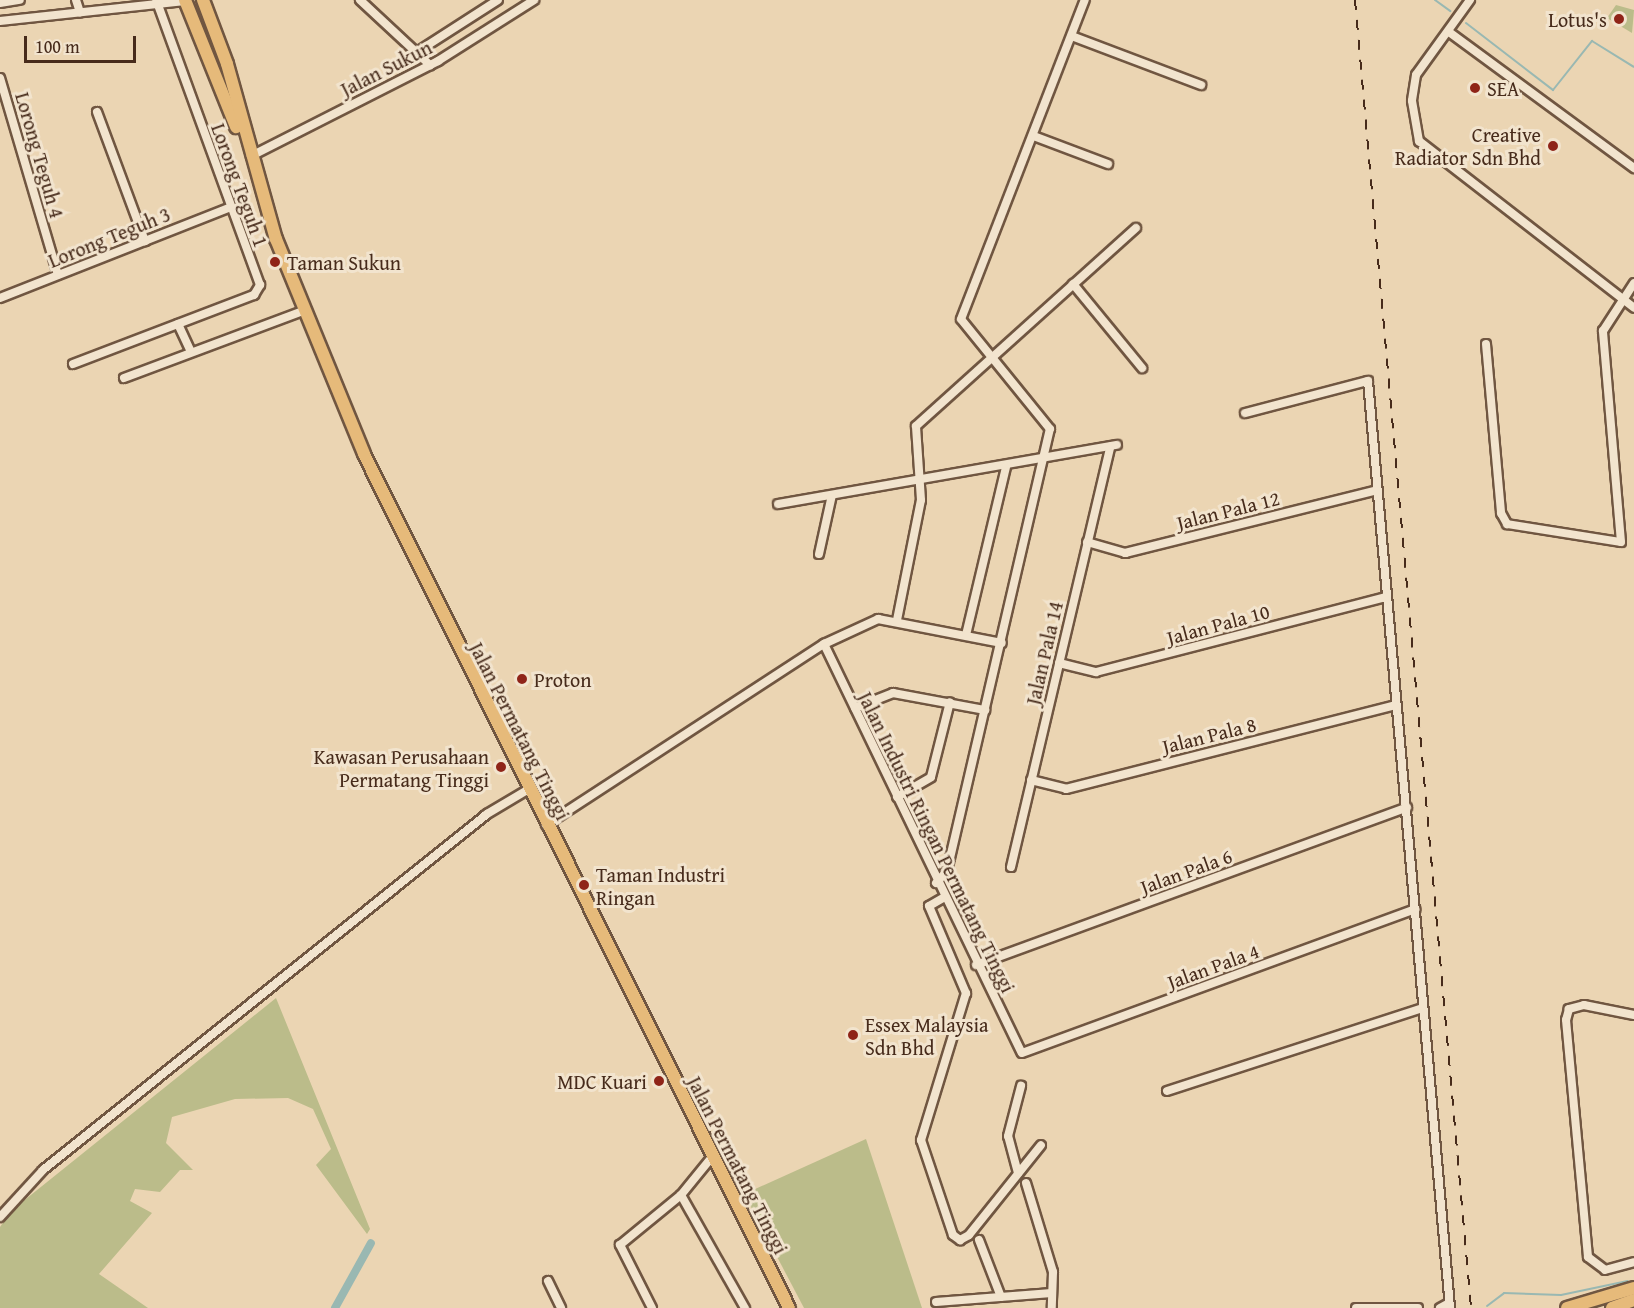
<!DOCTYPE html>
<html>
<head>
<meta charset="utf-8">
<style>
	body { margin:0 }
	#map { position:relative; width:1634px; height:1308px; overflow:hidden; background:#ebd5b3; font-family:"Gentium Book Plus",serif }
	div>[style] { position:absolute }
	.green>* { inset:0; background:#bbbc8a }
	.stream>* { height:2px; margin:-1px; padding:0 1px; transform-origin:1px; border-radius:1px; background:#99b8b2 }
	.canal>* { height:8px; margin:-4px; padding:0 4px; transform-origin:4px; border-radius:4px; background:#99b8b2 }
	.roads { filter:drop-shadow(2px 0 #705641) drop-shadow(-2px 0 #705641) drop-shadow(0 2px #705641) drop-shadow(0 -2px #705641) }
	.minor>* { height:8px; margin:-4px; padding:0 4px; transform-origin:4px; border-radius:4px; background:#f2e4ce }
	.primary>* { height:12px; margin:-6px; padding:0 6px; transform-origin:6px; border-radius:6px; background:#e6ba7a }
	.trunk>* { height:12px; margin:-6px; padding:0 6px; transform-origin:6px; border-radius:6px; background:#e6ba7a }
	.rail>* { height:2px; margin-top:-1px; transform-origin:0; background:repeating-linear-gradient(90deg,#472b1b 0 10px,transparent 0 20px) }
	.dots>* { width:16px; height:16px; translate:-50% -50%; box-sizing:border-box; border:3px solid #f2e4ce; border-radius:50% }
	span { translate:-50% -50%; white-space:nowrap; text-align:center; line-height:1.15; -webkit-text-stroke:6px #f2e4ce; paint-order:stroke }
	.poi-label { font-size:20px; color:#472b1b }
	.right { translate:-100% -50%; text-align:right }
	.left { translate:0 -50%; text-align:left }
	.street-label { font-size:20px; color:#472b1b }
	.scale { position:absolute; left:24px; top:36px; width:112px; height:27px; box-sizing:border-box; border:3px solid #472b1b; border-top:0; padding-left:8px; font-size:18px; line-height:21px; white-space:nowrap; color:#472b1b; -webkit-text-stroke:4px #f2e4ce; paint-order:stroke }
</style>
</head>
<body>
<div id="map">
	<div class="green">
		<i style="clip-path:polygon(1616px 5px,1634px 10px,1632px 33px,1607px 18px)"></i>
		<i style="clip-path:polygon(276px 998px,370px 1229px,367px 1234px,316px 1165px,331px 1149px,313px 1109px,288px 1098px,235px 1099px,172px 1117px,166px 1143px,193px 1170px,180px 1170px,160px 1192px,135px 1189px,130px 1201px,152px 1213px,99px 1274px,148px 1308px,0 1308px,0 1227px,11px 1211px)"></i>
		<i style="clip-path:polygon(866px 1139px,922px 1308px,804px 1308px,744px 1194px)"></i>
	</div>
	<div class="stream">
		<i style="left:1435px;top:0;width:19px;rotate:36deg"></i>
		<i style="left:1466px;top:23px;width:110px;rotate:37.6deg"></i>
		<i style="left:1553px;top:90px;width:63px;rotate:-51.5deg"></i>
		<i style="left:1592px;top:41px;width:49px;rotate:31.8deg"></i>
		<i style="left:1487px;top:1306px;width:21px;rotate:-37deg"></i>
		<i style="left:1504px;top:1293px;width:57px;rotate:2deg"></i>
		<i style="left:1561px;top:1295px;width:68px;rotate:-11.8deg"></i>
	</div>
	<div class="canal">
		<i style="left:335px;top:1308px;width:74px;rotate:-61deg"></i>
	</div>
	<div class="roads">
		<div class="minor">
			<i style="left:76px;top:0;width:13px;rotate:72deg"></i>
			<i style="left:360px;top:0;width:96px;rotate:42.9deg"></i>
			<i style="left:1470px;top:0;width:92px;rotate:125.8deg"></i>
			<i style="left:1416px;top:75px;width:26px;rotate:99deg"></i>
			<i style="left:1412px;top:101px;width:41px;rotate:80.1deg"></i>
			<i style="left:1419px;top:141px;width:272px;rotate:37.8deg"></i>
			<i style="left:0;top:3px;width:20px;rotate:-9deg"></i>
			<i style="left:0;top:21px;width:186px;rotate:-6.2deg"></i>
			<i style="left:1449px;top:32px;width:230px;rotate:36.3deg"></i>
			<i style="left:1074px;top:37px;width:136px;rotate:20.7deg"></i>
			<i style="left:417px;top:52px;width:96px;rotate:-32.7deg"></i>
			<i style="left:0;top:78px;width:205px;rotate:73.6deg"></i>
			<i style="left:97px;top:112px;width:138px;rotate:69.6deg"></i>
			<i style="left:1036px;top:137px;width:77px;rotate:20.6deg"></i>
			<i style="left:251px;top:156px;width:210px;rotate:-26.9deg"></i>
			<i style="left:438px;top:61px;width:114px;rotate:-32.4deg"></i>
			<i style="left:1073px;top:284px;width:109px;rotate:50.6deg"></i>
			<i style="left:0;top:298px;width:248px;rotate:-21.5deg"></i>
			<i style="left:178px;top:324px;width:31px;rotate:65deg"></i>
			<i style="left:1486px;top:344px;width:170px;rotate:84.9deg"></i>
			<i style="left:1501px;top:513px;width:13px;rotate:61deg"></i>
			<i style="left:1507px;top:524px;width:115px;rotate:9deg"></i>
			<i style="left:1621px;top:542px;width:212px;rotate:-94.9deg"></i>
			<i style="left:1603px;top:331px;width:57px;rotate:-57.1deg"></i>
			<i style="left:73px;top:364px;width:194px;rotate:-20.9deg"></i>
			<i style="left:254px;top:295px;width:12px;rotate:-59deg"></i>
			<i style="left:260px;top:285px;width:303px;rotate:-110deg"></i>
			<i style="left:124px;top:378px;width:191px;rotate:-20.5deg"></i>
			<i style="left:1245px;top:413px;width:127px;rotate:-14.6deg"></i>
			<i style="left:1368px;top:381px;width:931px;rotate:84.94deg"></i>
			<i style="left:778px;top:504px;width:344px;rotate:-9.9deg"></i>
			<i style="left:1087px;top:542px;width:40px;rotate:16deg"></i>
			<i style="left:1125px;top:553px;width:260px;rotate:-14deg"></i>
			<i style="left:819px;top:554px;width:60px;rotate:-77.6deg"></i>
			<i style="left:897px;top:620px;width:122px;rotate:-78.7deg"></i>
			<i style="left:921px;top:500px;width:74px;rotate:-93.9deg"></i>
			<i style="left:916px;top:426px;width:296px;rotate:-42deg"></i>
			<i style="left:966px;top:635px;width:173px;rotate:-76.6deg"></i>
			<i style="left:824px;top:644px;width:454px;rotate:64.2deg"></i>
			<i style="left:1022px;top:1053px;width:419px;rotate:-20.1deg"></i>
			<i style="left:1059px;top:663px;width:38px;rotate:14deg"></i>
			<i style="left:1096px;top:672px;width:299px;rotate:-14.5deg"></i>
			<i style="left:855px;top:708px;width:41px;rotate:-21.5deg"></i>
			<i style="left:893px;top:693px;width:94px;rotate:10.5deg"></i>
			<i style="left:1031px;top:780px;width:36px;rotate:14deg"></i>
			<i style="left:1066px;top:789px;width:340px;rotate:-14.3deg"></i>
			<i style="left:897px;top:797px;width:39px;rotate:-30deg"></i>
			<i style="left:931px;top:777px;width:77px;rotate:-75.8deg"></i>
			<i style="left:546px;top:825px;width:332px;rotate:-33.1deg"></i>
			<i style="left:824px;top:644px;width:60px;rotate:-24.8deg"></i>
			<i style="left:878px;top:619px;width:126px;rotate:11deg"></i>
			<i style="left:1011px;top:867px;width:432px;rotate:-76.7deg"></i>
			<i style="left:936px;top:883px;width:16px;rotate:-47deg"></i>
			<i style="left:947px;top:871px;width:454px;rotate:-76.9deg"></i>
			<i style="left:1050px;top:429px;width:141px;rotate:-129deg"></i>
			<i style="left:961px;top:319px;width:342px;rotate:-68.8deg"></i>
			<i style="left:943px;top:898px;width:16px;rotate:150deg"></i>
			<i style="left:929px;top:906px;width:95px;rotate:67deg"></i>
			<i style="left:966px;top:993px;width:154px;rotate:107deg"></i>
			<i style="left:921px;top:1140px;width:100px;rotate:71.4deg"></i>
			<i style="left:953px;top:1235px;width:9px;rotate:36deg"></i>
			<i style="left:960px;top:1240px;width:10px;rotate:-29deg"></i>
			<i style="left:969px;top:1235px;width:115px;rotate:-51.3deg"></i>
			<i style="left:976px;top:965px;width:459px;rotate:-20.1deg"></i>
			<i style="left:1634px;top:1015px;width:51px;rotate:-168.7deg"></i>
			<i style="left:1584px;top:1005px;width:16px;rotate:165deg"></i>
			<i style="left:1569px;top:1009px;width:11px;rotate:105deg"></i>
			<i style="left:1566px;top:1020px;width:238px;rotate:84.7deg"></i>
			<i style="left:1588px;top:1257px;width:21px;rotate:37deg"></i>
			<i style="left:1605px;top:1270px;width:30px;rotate:-15deg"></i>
			<i style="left:1167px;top:1091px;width:268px;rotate:-18deg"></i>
			<i style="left:1018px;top:1173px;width:38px;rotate:-105deg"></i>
			<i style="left:1008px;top:1136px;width:52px;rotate:-75.4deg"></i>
			<i style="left:1026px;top:1183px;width:93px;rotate:73.1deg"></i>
			<i style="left:1053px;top:1272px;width:36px;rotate:92deg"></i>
			<i style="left:681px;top:1195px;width:130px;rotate:60.5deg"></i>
			<i style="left:0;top:1217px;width:64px;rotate:-47.5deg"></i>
			<i style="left:43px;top:1170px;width:569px;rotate:-38.72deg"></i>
			<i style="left:487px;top:814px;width:49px;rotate:-30.8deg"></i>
			<i style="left:979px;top:1240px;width:61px;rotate:68.9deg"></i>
			<i style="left:548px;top:1281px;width:30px;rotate:64deg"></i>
			<i style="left:936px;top:1302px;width:116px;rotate:-4.4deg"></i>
			<i style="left:652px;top:1308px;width:71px;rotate:-116.9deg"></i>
			<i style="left:620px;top:1245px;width:79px;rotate:-39.3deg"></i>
			<i style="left:681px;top:1195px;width:49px;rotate:-50.8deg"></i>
			<i style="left:1356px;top:1308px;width:62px"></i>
			<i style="left:1440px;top:1308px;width:10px;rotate:-29deg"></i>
		</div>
		<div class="primary">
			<i style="left:1567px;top:1308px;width:70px;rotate:-16.6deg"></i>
			<i style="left:1612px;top:1308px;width:23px;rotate:-20deg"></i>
		</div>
		<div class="trunk">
			<i style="left:185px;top:0;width:137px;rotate:68.1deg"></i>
			<i style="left:203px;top:0;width:68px;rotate:69.4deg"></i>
			<i style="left:227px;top:64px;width:182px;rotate:74.4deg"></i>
			<i style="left:276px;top:239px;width:232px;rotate:67.7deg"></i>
			<i style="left:364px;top:454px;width:954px;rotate:63.54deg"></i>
		</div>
	</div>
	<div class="rail">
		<i style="left:1355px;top:0;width:1313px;rotate:84.93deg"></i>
	</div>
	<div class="dots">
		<i style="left:1619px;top:19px;background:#8f2418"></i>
		<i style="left:1475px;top:88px;background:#8f2418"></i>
		<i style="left:1553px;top:146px;background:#8f2418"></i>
		<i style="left:275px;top:262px;background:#8f2418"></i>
		<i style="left:522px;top:679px;background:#8f2418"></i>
		<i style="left:501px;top:767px;background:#8f2418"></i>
		<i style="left:584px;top:885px;background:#8f2418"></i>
		<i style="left:853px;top:1035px;background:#8f2418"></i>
		<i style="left:659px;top:1081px;background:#8f2418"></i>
	</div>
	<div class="poi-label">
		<span class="right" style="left:1607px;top:19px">Lotus's</span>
		<span class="left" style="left:1487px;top:88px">SEA</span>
		<span class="right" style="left:1541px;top:146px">Creative<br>Radiator Sdn Bhd</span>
		<span class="left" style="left:287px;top:262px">Taman Sukun</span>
		<span class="left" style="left:534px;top:679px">Proton</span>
		<span class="right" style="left:489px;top:768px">Kawasan Perusahaan<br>Permatang Tinggi</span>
		<span class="left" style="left:596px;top:886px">Taman Industri<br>Ringan</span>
		<span class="left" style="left:865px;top:1036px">Essex Malaysia<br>Sdn Bhd</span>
		<span class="right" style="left:647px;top:1081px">MDC Kuari</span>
	</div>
	<div class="street-label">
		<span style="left:386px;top:68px;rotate:-27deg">Jalan Sukun</span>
		<span style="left:40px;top:155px;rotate:74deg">Lorong Teguh 4</span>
		<span style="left:240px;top:185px;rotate:70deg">Lorong Teguh 1</span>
		<span style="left:109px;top:237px;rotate:-22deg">Lorong Teguh 3</span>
		<span style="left:1228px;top:510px;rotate:-14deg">Jalan Pala 12</span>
		<span style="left:1218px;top:624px;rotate:-15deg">Jalan Pala 10</span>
		<span style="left:1044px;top:653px;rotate:-77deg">Jalan Pala 14</span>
		<span style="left:520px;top:731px;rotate:63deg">Jalan Permatang Tinggi</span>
		<span style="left:1209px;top:735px;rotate:-14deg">Jalan Pala 8</span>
		<span style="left:937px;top:842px;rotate:64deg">Jalan Industri Ringan Permatang Tinggi</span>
		<span style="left:1186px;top:871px;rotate:-20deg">Jalan Pala 6</span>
		<span style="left:1213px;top:966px;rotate:-20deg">Jalan Pala 4</span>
		<span style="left:738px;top:1165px;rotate:63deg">Jalan Permatang Tinggi</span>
	</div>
	<div class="scale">100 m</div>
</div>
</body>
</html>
